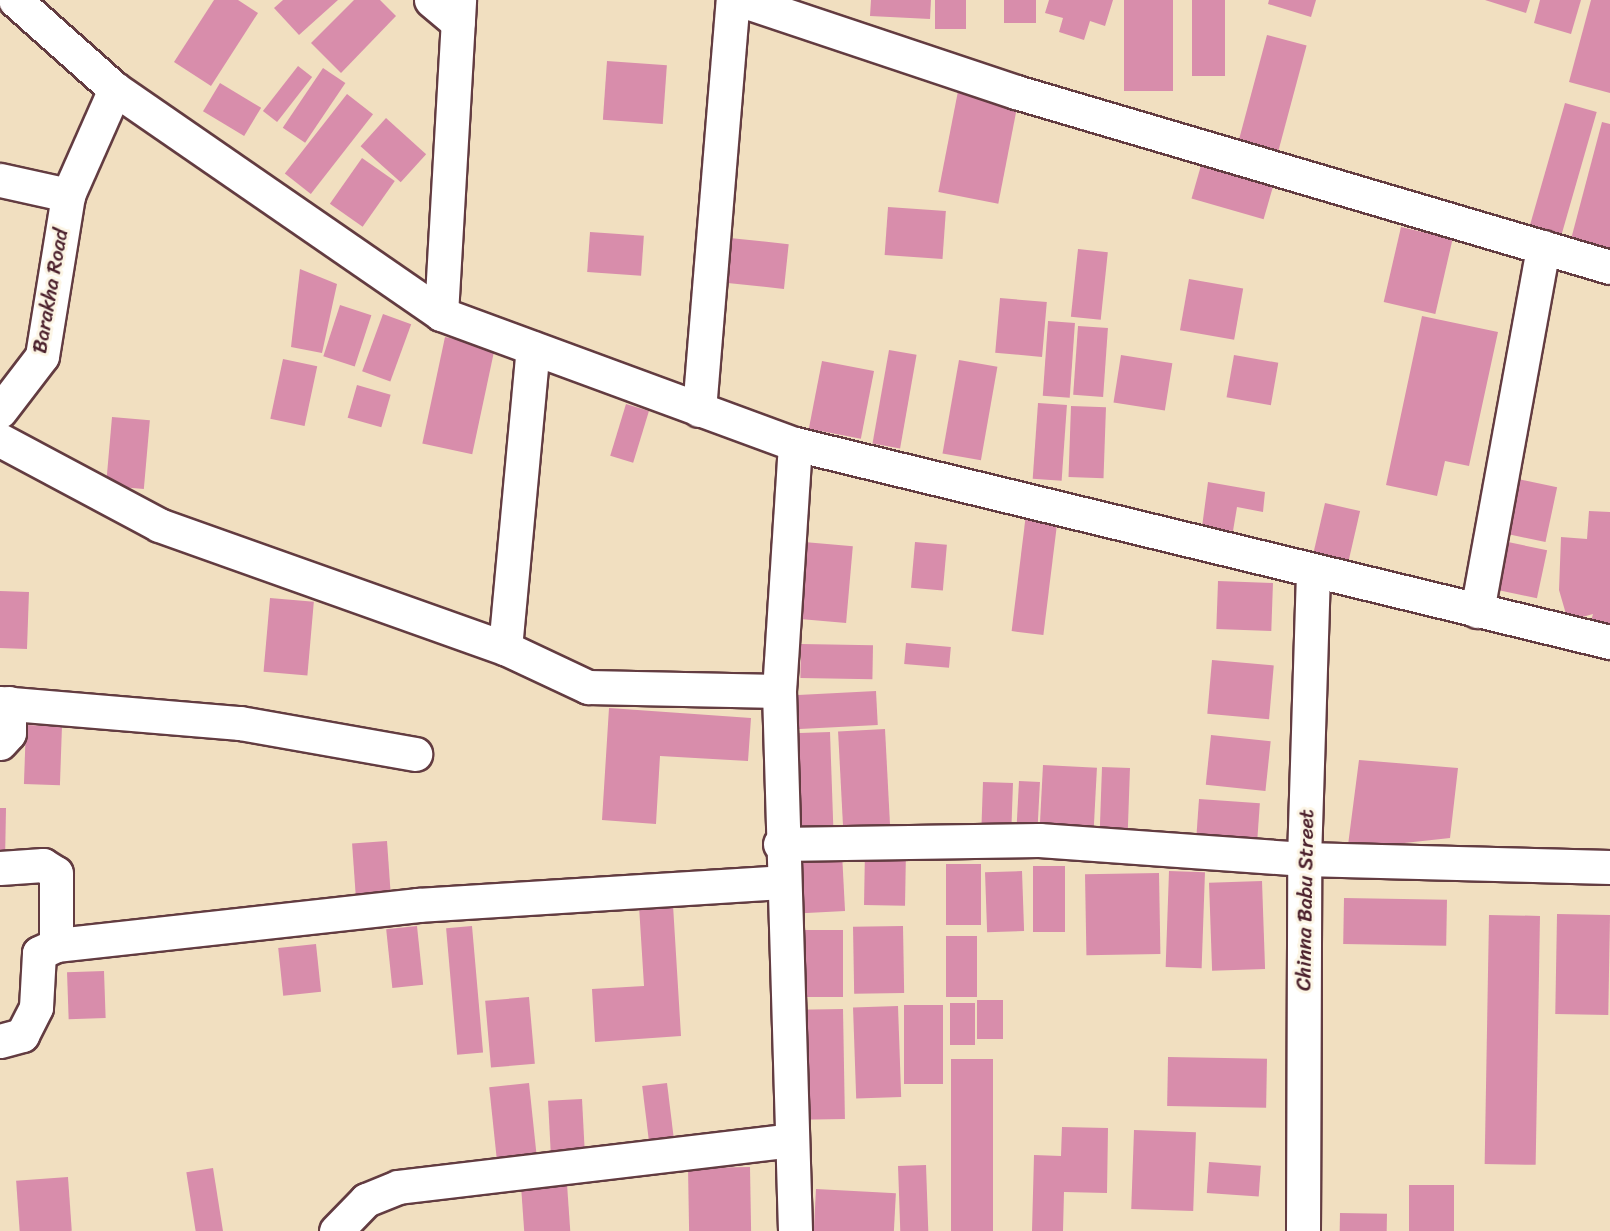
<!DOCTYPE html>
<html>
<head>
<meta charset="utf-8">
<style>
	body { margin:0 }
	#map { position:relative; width:1610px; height:1231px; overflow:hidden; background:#f1dfc0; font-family:Sriracha,sans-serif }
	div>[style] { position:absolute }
	.building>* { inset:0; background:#d88dab; transform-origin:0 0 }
	.roads { filter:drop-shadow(2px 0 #633c41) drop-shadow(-2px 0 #633c41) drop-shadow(0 2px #633c41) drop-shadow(0 -2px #633c41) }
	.minor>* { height:33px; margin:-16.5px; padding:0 16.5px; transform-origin:16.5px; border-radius:16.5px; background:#fff }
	span { translate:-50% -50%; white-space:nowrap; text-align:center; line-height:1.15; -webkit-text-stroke:6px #fcf5e5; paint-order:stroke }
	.street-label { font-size:21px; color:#4a1f2b }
</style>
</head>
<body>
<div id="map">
	<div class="building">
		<i style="clip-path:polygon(214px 0,238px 0,258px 13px,211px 86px,174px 62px)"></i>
		<i style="clip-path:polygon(283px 0,338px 0,299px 35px,274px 8px)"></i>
		<i style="clip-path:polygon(354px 0,380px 0,396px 16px,341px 73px,311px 43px)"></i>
		<i style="clip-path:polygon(871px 0,931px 0,930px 19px,870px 16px)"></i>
		<i style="left:935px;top:0;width:31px;height:29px"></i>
		<i style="left:1004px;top:0;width:32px;height:23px"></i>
		<i style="clip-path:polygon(1049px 0,1113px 0,1105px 26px,1090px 21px,1084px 40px,1059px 32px,1063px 18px,1045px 13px)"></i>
		<i style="left:1124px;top:0;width:49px;height:91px"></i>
		<i style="left:1192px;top:0;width:33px;height:76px"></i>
		<i style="clip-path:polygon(1269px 0,1316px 0,1311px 17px,1268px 4px)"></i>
		<i style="clip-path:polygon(1485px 0,1530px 0,1526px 13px)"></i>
		<i style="clip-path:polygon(1540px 0,1581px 0,1571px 34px,1534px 23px)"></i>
		<i style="clip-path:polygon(1591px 0,1610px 0,1610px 93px,1569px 82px)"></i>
		<i style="left:1267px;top:35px;width:41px;height:111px;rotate:15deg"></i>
		<i style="left:607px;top:61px;width:60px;height:59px;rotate:4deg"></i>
		<i style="left:298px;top:66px;width:18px;height:57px;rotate:38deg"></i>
		<i style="left:323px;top:68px;width:27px;height:72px;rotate:34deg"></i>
		<i style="left:220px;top:83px;width:48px;height:33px;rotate:31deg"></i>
		<i style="left:959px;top:86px;width:61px;height:108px;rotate:11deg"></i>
		<i style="left:347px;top:94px;width:33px;height:101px;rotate:38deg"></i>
		<i style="left:1565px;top:103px;width:33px;height:129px;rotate:16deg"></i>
		<i style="left:386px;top:118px;width:54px;height:38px;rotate:42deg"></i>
		<i style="clip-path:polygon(1602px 122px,1610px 124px,1610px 254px,1570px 243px)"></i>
		<i style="left:362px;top:158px;width:40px;height:56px;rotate:35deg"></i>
		<i style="left:1202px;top:162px;width:75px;height:38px;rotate:16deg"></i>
		<i style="left:888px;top:207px;width:58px;height:48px;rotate:4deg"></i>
		<i style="left:1401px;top:227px;width:53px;height:77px;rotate:13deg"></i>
		<i style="left:590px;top:232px;width:54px;height:40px;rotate:4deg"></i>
		<i style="left:730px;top:238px;width:59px;height:45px;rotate:6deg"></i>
		<i style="left:1078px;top:249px;width:30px;height:68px;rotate:6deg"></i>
		<i style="clip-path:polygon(300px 269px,337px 284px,322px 353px,291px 347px)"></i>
		<i style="left:1189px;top:279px;width:55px;height:52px;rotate:10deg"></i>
		<i style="left:1000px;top:298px;width:47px;height:55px;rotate:5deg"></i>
		<i style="left:340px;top:305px;width:33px;height:54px;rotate:18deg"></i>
		<i style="left:383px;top:314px;width:30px;height:61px;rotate:20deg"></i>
		<i style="clip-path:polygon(1422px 316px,1498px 332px,1469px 466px,1445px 461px,1437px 496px,1386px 485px)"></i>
		<i style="left:1048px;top:321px;width:27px;height:75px;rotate:4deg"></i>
		<i style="left:1078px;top:326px;width:30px;height:69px;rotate:4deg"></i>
		<i style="left:445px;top:337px;width:51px;height:109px;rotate:12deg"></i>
		<i style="left:889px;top:350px;width:28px;height:95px;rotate:10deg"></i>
		<i style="left:1121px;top:355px;width:52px;height:48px;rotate:9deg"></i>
		<i style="left:1234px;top:355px;width:45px;height:43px;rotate:10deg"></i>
		<i style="left:283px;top:359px;width:35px;height:61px;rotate:12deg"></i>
		<i style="left:959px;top:360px;width:39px;height:95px;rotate:10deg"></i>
		<i style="left:822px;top:361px;width:53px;height:69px;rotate:11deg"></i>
		<i style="left:357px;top:385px;width:35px;height:34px;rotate:16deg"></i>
		<i style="left:1038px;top:403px;width:29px;height:76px;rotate:4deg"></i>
		<i style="left:626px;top:404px;width:24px;height:54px;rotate:17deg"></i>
		<i style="left:1071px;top:406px;width:35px;height:71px;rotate:2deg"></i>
		<i style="left:112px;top:417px;width:38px;height:69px;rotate:5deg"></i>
		<i style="left:1518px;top:479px;width:40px;height:56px;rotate:12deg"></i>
		<i style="clip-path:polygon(1208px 482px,1265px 492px,1263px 512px,1237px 507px,1233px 531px,1202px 527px)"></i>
		<i style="left:1325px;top:503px;width:36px;height:55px;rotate:13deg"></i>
		<i style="clip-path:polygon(1589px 511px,1610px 512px,1610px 634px,1589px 628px,1593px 614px,1568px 621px,1559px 590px,1561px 537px,1587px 539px)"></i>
		<i style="left:1026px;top:514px;width:32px;height:118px;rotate:7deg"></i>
		<i style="left:804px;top:542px;width:49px;height:77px;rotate:5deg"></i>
		<i style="left:915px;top:542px;width:32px;height:46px;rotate:5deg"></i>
		<i style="left:1508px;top:542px;width:40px;height:49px;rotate:12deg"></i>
		<i style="left:1218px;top:581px;width:55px;height:48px;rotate:2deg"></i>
		<i style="left:0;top:591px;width:29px;height:57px;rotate:2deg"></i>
		<i style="left:270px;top:598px;width:44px;height:74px;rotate:5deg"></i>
		<i style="left:906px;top:643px;width:45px;height:21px;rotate:5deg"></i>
		<i style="left:801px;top:644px;width:72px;height:34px;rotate:1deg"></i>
		<i style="left:1212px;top:660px;width:62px;height:54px;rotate:5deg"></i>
		<i style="left:876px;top:691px;width:34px;height:83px;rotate:87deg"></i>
		<i style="clip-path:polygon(609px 708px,751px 718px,748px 761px,660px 756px,656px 824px,602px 820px)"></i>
		<i style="left:26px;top:725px;width:36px;height:59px;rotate:2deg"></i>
		<i style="left:885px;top:729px;width:103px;height:47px;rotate:87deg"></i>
		<i style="left:830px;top:732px;width:102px;height:38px;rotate:88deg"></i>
		<i style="left:1211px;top:735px;width:60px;height:50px;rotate:6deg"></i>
		<i style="clip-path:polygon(1359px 760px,1458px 768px,1450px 838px,1386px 845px,1383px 856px,1347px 853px)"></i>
		<i style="left:1043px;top:765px;width:54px;height:68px;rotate:3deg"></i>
		<i style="left:1102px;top:767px;width:28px;height:67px;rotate:2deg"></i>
		<i style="left:1019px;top:781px;width:21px;height:47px;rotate:3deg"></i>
		<i style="left:983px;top:782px;width:30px;height:45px;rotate:2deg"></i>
		<i style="left:1199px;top:799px;width:61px;height:44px;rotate:4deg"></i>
		<i style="clip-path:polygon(0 808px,6px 808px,5px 862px,0 862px)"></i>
		<i style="left:387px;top:841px;width:54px;height:35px;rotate:86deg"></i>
		<i style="left:865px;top:849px;width:41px;height:56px;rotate:1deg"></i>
		<i style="left:842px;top:853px;width:58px;height:53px;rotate:87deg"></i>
		<i style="left:946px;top:864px;width:35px;height:61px"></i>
		<i style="left:1033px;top:866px;width:32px;height:66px"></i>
		<i style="left:1022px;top:871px;width:60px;height:37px;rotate:88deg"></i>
		<i style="left:1169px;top:871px;width:36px;height:96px;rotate:2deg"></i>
		<i style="left:1159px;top:873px;width:81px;height:74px;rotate:89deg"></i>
		<i style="left:1262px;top:881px;width:88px;height:53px;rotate:88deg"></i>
		<i style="left:1344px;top:898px;width:103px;height:46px;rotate:1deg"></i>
		<i style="clip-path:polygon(673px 905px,681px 1036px,595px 1042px,592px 989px,644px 986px,639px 906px)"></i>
		<i style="left:1489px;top:915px;width:51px;height:249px;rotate:1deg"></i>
		<i style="left:1610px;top:915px;width:100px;height:53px;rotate:91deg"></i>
		<i style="left:417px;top:926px;width:59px;height:31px;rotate:84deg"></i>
		<i style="left:472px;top:926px;width:127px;height:26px;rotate:85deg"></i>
		<i style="left:903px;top:926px;width:67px;height:50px;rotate:89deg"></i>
		<i style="left:796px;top:930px;width:47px;height:67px"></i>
		<i style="left:946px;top:936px;width:31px;height:61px"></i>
		<i style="left:316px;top:944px;width:48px;height:38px;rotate:84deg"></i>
		<i style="left:104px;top:971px;width:47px;height:37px;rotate:88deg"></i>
		<i style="left:529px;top:997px;width:67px;height:44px;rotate:85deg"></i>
		<i style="left:1003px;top:1000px;width:39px;height:26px;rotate:90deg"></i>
		<i style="left:950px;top:1003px;width:25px;height:42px"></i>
		<i style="left:904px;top:1005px;width:39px;height:79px"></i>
		<i style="left:898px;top:1006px;width:91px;height:45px;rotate:88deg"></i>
		<i style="left:843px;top:1009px;width:110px;height:46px;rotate:89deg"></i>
		<i style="left:1168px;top:1057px;width:99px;height:49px;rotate:1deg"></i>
		<i style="left:951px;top:1059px;width:42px;height:172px"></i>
		<i style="left:529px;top:1083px;width:75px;height:40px;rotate:84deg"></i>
		<i style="left:667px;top:1083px;width:61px;height:25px;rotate:83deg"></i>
		<i style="left:582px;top:1099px;width:53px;height:34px;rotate:87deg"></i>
		<i style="clip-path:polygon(1062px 1127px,1108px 1128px,1107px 1193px,1064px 1192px,1063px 1231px,1032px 1231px,1034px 1155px,1061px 1156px)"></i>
		<i style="left:1134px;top:1130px;width:62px;height:79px;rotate:2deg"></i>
		<i style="left:1209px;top:1162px;width:52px;height:31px;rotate:4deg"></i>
		<i style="left:926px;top:1165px;width:66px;height:28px;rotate:88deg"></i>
		<i style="left:750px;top:1167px;width:64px;height:62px;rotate:89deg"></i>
		<i style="left:213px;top:1168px;width:64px;height:27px;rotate:81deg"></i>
		<i style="left:68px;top:1177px;width:54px;height:52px;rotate:86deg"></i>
		<i style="left:567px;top:1184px;width:47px;height:46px;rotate:86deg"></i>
		<i style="left:1409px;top:1185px;width:45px;height:46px"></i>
		<i style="left:816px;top:1189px;width:80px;height:42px;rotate:3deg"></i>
		<i style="left:1340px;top:1213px;width:47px;height:18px;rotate:1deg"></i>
	</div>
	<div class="roads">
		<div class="minor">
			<i style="left:15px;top:0;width:134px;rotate:41.7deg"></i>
			<i style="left:115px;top:89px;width:396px;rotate:34.6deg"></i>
			<i style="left:441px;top:314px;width:377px;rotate:20.2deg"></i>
			<i style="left:795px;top:444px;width:839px;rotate:13.66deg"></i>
			<i style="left:431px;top:0;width:35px;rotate:40deg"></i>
			<i style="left:741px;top:0;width:290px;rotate:18.5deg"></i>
			<i style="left:1016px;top:92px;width:619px;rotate:16.42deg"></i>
			<i style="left:0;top:180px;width:70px;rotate:12.4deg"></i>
			<i style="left:441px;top:314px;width:315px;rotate:-86.7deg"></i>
			<i style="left:699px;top:410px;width:411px;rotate:-85.3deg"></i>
			<i style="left:0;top:411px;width:69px;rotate:-52.6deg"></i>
			<i style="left:42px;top:356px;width:163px;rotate:-80.8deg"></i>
			<i style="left:68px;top:195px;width:116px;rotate:-66.1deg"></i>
			<i style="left:0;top:440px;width:180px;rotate:28.1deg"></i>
			<i style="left:159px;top:525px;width:367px;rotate:19.6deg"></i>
			<i style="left:505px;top:648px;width:92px;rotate:25.2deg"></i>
			<i style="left:588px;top:687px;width:191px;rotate:1.2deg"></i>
			<i style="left:795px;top:444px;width:248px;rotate:93.7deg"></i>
			<i style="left:779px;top:691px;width:540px;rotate:88.3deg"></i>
			<i style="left:1477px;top:611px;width:370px;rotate:-79.7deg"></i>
			<i style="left:505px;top:648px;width:301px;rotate:-84.7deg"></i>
			<i style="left:0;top:703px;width:241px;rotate:4.8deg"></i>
			<i style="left:240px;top:723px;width:178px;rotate:10deg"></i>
			<i style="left:0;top:743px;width:13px;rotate:-48deg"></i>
			<i style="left:9px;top:733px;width:30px;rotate:-90deg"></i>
			<i style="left:780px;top:844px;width:259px;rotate:-0.9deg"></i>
			<i style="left:1039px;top:840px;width:266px;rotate:4.1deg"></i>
			<i style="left:1304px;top:859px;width:306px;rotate:1.5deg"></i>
			<i style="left:0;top:868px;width:43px;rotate:-4deg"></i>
			<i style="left:43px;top:865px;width:15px;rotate:32deg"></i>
			<i style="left:56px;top:873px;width:72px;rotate:90deg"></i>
			<i style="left:56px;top:945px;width:364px;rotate:-6.3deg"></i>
			<i style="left:418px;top:905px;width:364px;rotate:-3.6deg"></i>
			<i style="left:0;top:1041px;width:23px;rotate:-15deg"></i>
			<i style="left:22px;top:1035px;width:31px;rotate:-63deg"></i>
			<i style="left:36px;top:1007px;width:54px;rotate:-86.8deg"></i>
			<i style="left:39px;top:953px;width:19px;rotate:-25deg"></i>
			<i style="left:336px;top:1231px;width:43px;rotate:-45.9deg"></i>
			<i style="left:366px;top:1200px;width:35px;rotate:-22deg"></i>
			<i style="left:398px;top:1187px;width:395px;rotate:-6.8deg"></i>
			<i style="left:1303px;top:1231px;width:372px;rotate:-89.8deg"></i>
			<i style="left:1304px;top:859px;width:289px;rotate:-88.2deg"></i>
		</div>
	</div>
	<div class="street-label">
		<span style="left:50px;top:291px;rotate:-80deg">Barakha Road</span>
		<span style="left:1305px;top:900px;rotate:-89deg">Chinna Babu Street</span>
	</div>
</div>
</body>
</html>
